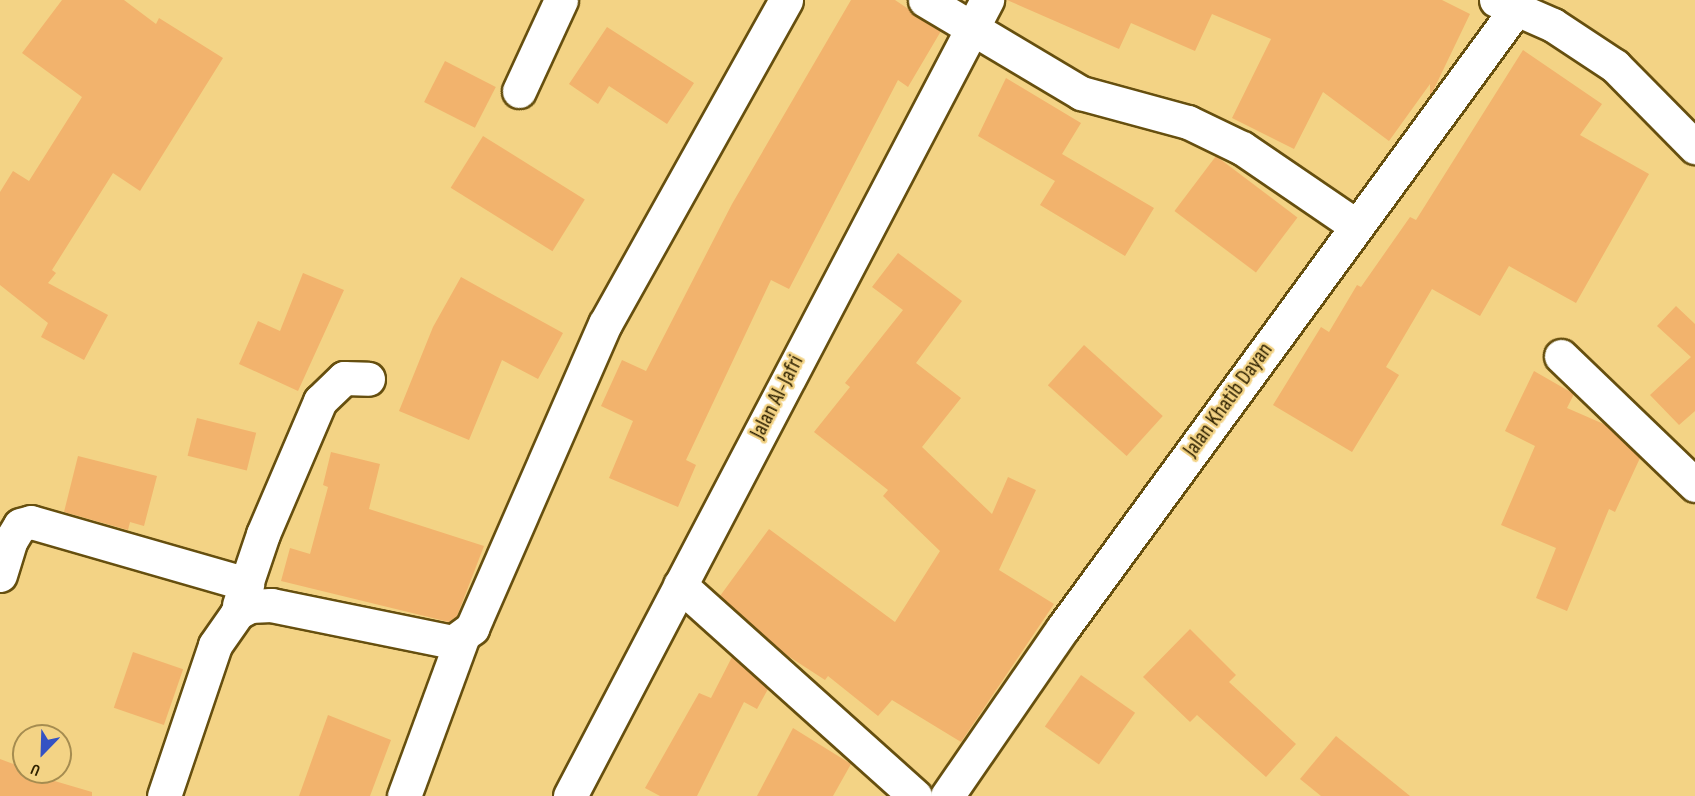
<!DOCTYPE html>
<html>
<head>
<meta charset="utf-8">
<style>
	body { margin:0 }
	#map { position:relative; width:1695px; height:796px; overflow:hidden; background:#f3d385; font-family:"Sofia Sans Condensed",sans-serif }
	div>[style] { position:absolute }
	.building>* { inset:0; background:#f2b36d; transform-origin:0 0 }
	.roads { filter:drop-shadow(2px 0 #664f0f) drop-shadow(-2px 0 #664f0f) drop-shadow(0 2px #664f0f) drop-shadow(0 -2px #664f0f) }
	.minor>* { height:33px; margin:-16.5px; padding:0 16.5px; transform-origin:16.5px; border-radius:16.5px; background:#fff }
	span { translate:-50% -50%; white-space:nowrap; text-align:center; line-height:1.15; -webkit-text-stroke:5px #f3d385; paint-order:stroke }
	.street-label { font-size:22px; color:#2f2201 }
	.north { position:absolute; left:12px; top:724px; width:60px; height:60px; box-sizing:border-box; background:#f3d385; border:2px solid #a58c50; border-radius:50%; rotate:203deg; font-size:16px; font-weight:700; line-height:24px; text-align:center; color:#2f2201 }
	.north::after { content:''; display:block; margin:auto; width:21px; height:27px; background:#3452c3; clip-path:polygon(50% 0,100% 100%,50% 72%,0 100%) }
</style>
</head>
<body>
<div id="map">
	<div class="building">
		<i style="clip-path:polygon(62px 0,124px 0,156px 24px,159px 18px,223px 58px,140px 191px,113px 173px,52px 270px,56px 273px,48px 283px,108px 315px,84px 360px,41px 337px,48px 323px,0 285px,0 192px,13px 171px,29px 181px,82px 97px,22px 53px)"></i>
		<i style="clip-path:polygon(851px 0,895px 0,941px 31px,908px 87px,898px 80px,789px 289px,771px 280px,686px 460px,696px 465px,678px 507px,609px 478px,633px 421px,601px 406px,622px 360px,646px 371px,732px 204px)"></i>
		<i style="clip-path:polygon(1007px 0,1442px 0,1470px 14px,1433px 91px,1430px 95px,1430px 84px,1389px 141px,1323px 92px,1294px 149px,1232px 118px,1271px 39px,1212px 14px,1195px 51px,1131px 23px,1119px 49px)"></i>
		<i style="clip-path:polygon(607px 27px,694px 83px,667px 124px,609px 86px,598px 104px,569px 84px)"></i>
		<i style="clip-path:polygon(1523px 50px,1602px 104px,1580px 135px,1649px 174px,1576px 303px,1509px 266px,1480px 316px,1432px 289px,1386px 367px,1399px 375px,1352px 452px,1273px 405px,1321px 327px,1329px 332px,1357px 285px,1361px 287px,1410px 217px,1416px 220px)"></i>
		<i style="left:445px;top:61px;width:57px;height:46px;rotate:27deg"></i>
		<i style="clip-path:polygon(1006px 78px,1081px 123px,1062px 154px,1154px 208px,1125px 256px,1040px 205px,1055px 181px,978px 136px)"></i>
		<i style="left:483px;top:136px;width:120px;height:61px;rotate:32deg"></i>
		<i style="left:1216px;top:156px;width:102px;height:69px;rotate:37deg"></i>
		<i style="clip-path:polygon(898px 253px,962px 301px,916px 363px,961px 398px,922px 447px,992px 514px,1008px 477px,1036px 490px,999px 570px,1054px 604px,961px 742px,892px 700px,878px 716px,828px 676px,825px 680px,785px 654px,720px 596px,769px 529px,895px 622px,940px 551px,883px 496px,888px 490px,814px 432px,850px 387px,845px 383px,903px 310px,872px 287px)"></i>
		<i style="clip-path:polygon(303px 273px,344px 290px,298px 391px,239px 364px,258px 321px,280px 331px)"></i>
		<i style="clip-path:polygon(461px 277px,563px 333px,538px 379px,502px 360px,469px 440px,399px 411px,433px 327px)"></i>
		<i style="clip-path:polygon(1676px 306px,1695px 324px,1695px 411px,1679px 425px,1650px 395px,1691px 357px,1657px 326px)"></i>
		<i style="left:1084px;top:345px;width:106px;height:54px;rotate:42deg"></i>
		<i style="clip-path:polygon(1534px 371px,1574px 394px,1567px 408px,1606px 425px,1640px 458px,1615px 512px,1609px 509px,1567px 611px,1536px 598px,1556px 548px,1501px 525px,1535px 446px,1505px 431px)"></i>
		<i style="left:197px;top:418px;width:61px;height:39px;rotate:14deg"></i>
		<i style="clip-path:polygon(331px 452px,380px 464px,369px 509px,484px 546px,457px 616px,449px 622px,281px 581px,290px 548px,310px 554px,328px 487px,323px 485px)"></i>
		<i style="clip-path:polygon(78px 456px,157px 476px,144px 526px,130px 522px,128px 530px,64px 512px)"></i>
		<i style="clip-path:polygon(1190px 629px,1236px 675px,1229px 682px,1296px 744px,1266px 777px,1197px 715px,1190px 722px,1143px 677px)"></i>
		<i style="left:133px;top:652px;width:53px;height:59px;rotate:19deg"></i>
		<i style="clip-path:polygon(732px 657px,768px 689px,757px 709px,744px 702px,697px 796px,660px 796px,645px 788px,699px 693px,711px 698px)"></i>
		<i style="left:1081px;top:675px;width:66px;height:63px;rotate:35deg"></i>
		<i style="clip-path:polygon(328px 715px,391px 740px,370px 796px,299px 796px)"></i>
		<i style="clip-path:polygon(793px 728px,851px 764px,833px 796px,757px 796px)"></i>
		<i style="clip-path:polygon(1336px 736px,1410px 796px,1321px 796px,1300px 779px)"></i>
		<i style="clip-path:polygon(0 759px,24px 768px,24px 772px,92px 792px,92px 796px,0 796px)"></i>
	</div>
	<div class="roads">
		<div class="minor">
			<i style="left:925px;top:0;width:182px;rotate:30.8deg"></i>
			<i style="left:1081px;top:93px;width:111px;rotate:15.2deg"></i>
			<i style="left:1188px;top:122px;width:60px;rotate:25.7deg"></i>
			<i style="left:1242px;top:148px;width:137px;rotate:34.3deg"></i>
			<i style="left:1496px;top:0;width:62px;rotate:23.7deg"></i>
			<i style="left:1553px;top:25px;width:74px;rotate:33.5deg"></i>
			<i style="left:1615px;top:66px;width:114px;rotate:45.4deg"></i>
			<i style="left:519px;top:91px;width:100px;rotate:-65.2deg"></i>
			<i style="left:1561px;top:356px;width:186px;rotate:43.9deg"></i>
			<i style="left:0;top:575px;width:37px;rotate:-73deg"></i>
			<i style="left:11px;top:540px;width:17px;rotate:-59deg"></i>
			<i style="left:20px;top:525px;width:11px;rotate:-15deg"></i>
			<i style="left:31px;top:522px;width:225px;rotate:16deg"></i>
			<i style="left:680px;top:585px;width:316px;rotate:41.9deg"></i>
			<i style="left:239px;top:605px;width:75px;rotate:-71.3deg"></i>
			<i style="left:263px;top:534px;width:145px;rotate:-66.8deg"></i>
			<i style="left:320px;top:401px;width:33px;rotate:-44deg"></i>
			<i style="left:344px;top:378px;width:24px;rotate:2deg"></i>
			<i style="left:164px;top:796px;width:159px;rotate:-71.3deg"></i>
			<i style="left:215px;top:645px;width:39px;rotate:-55deg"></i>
			<i style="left:237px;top:613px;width:15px;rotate:-28deg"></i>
			<i style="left:250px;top:606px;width:21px;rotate:-3deg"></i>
			<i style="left:271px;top:605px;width:186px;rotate:11.5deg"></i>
			<i style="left:453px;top:642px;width:24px;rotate:-36deg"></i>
			<i style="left:472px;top:628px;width:332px;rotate:-66.4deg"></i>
			<i style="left:605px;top:324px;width:371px;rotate:-60.8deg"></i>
			<i style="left:404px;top:796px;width:168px;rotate:-69.8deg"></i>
			<i style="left:570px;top:796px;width:899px;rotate:-62.35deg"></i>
			<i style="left:947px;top:796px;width:204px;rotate:-55.4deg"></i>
			<i style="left:1063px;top:628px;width:767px;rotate:-53.8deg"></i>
		</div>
	</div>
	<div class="street-label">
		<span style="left:777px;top:397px;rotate:-63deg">Jalan Al-Jafri</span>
		<span style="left:1228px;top:400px;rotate:-54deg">Jalan Khatib Dayan</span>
	</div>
	<div class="north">U</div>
</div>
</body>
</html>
